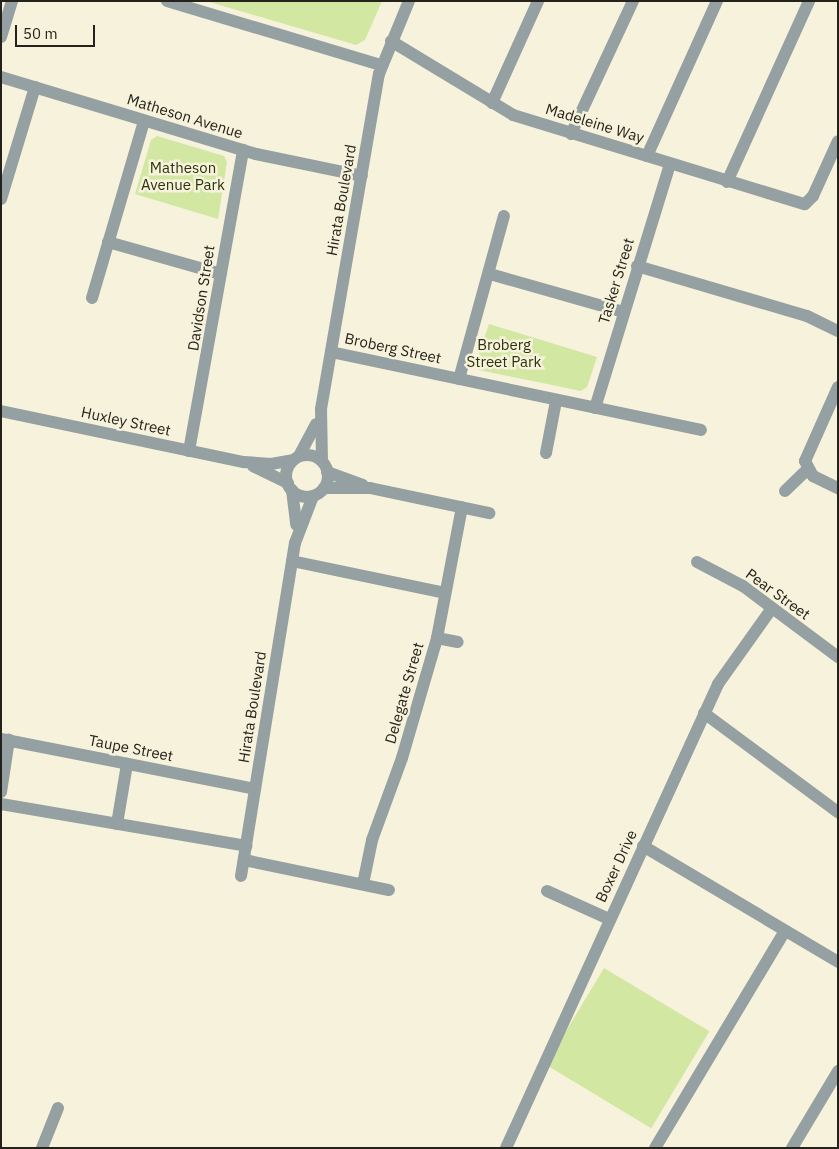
<!DOCTYPE html>
<html>
<head>
<meta charset="utf-8">
<style>
	body { margin:0 }
	#map { position:relative; width:839px; height:1149px; overflow:hidden; background:#f7f2dc; font-family:"IBM Plex Sans",sans-serif }
	div>[style] { position:absolute }
	.green>* { inset:0; background:#d2e7a2; transform-origin:0 0 }
	.minor>* { height:12px; margin:-6px; padding:0 6px; transform-origin:6px; border-radius:6px; background:#94a0a1 }
	.minor>.ring { margin:-6px; padding:0; box-sizing:content-box; background:none; border:12px solid #94a0a1; border-radius:50% }
	span { translate:-50% -50%; white-space:nowrap; text-align:center; line-height:1.15; -webkit-text-stroke:5px #f7f2dc; paint-order:stroke }
	.street-label { font-size:15px; color:#24221a }
	.park-label { font-size:15px; color:#2a340a }
	.frame { position:absolute; inset:0; border:2px solid #24221a; pointer-events:none }
	.scale { position:absolute; left:15px; top:25px; width:80px; height:22px; box-sizing:border-box; border:2px solid #24221a; border-top:0; padding-left:6px; font-size:15px; line-height:18px; white-space:nowrap; color:#24221a; -webkit-text-stroke:4px #f7f2dc; paint-order:stroke }
</style>
</head>
<body>
<div id="map">
	<div class="green">
		<i style="clip-path:polygon(206px 1px,382px 1px,365px 40px,356px 45px)"></i>
		<i style="clip-path:polygon(157px 136px,224px 156px,227px 162px,218px 219px,135px 194px,151px 140px)"></i>
		<i style="clip-path:polygon(489px 324px,597px 357px,587px 387px,581px 391px,479px 370px,475px 365px)"></i>
		<i style="left:604px;top:968px;width:123px;height:113px;rotate:31deg"></i>
	</div>
	<div class="minor">
		<i style="left:167px;top:1px;width:223px;rotate:16.7deg"></i>
		<i style="left:1px;top:37px;width:38px;rotate:-73deg"></i>
		<i style="left:391px;top:41px;width:143px;rotate:31.2deg"></i>
		<i style="left:513px;top:115px;width:305px;rotate:17deg"></i>
		<i style="left:805px;top:204px;width:11px;rotate:-45deg"></i>
		<i style="left:813px;top:196px;width:60px;rotate:-65.6deg"></i>
		<i style="left:1px;top:77px;width:266px;rotate:16.8deg"></i>
		<i style="left:256px;top:154px;width:108px;rotate:11.7deg"></i>
		<i style="left:492px;top:103px;width:112px;rotate:-65.7deg"></i>
		<i style="left:571px;top:134px;width:147px;rotate:-65deg"></i>
		<i style="left:647px;top:156px;width:170px;rotate:-65.7deg"></i>
		<i style="left:727px;top:182px;width:199px;rotate:-65.6deg"></i>
		<i style="left:1px;top:199px;width:117px;rotate:-73.1deg"></i>
		<i style="left:108px;top:242px;width:117px;rotate:15.8deg"></i>
		<i style="left:637px;top:266px;width:177px;rotate:16.4deg"></i>
		<i style="left:807px;top:316px;width:34px;rotate:26deg"></i>
		<i style="left:490px;top:274px;width:138px;rotate:15.9deg"></i>
		<i style="left:92px;top:298px;width:184px;rotate:-73.6deg"></i>
		<i style="left:331px;top:352px;width:378px;rotate:11.9deg"></i>
		<i style="left:459px;top:379px;width:169px;rotate:-74.6deg"></i>
		<i style="left:838px;top:387px;width:81px;rotate:114deg"></i>
		<i style="left:805px;top:461px;width:17px;rotate:62deg"></i>
		<i style="left:813px;top:476px;width:28px;rotate:26deg"></i>
		<i style="left:595px;top:408px;width:255px;rotate:-72.9deg"></i>
		<i style="left:1px;top:411px;width:248px;rotate:11.9deg"></i>
		<i style="left:244px;top:462px;width:27px;rotate:4deg"></i>
		<i style="left:271px;top:464px;width:22px;rotate:-10deg"></i>
		<i style="left:189px;top:451px;width:306px;rotate:-79.8deg"></i>
		<i style="left:546px;top:453px;width:53px;rotate:-79.1deg"></i>
		<i class="ring" style="left:286px;top:455px;width:30px;height:30px"></i>
		<i style="left:299px;top:456px;width:36px;rotate:-62deg"></i>
		<i style="left:322px;top:461px;width:52px;rotate:-91.1deg"></i>
		<i style="left:321px;top:409px;width:340px;rotate:-80.2deg"></i>
		<i style="left:379px;top:74px;width:79px;rotate:-67.7deg"></i>
		<i style="left:253px;top:466px;width:39px;rotate:26deg"></i>
		<i style="left:327px;top:472px;width:38px;rotate:20deg"></i>
		<i style="left:324px;top:488px;width:46px"></i>
		<i style="left:370px;top:488px;width:122px;rotate:11.9deg"></i>
		<i style="left:292px;top:490px;width:35px;rotate:83deg"></i>
		<i style="left:785px;top:491px;width:30px;rotate:-44deg"></i>
		<i style="left:292px;top:561px;width:156px;rotate:11.8deg"></i>
		<i style="left:697px;top:562px;width:52px;rotate:27.6deg"></i>
		<i style="left:743px;top:586px;width:119px;rotate:36.8deg"></i>
		<i style="left:437px;top:638px;width:21px;rotate:11deg"></i>
		<i style="left:704px;top:713px;width:167px;rotate:36.5deg"></i>
		<i style="left:1px;top:739px;width:259px;rotate:11.1deg"></i>
		<i style="left:1px;top:792px;width:53px;rotate:-81.3deg"></i>
		<i style="left:1px;top:804px;width:249px;rotate:9.7deg"></i>
		<i style="left:117px;top:824px;width:61px;rotate:-80.5deg"></i>
		<i style="left:643px;top:846px;width:227px;rotate:30.7deg"></i>
		<i style="left:244px;top:860px;width:148px;rotate:11.7deg"></i>
		<i style="left:241px;top:876px;width:337px;rotate:-80.8deg"></i>
		<i style="left:295px;top:543px;width:50px;rotate:-69deg"></i>
		<i style="left:363px;top:884px;width:45px;rotate:-78.4deg"></i>
		<i style="left:372px;top:840px;width:87px;rotate:-69.9deg"></i>
		<i style="left:402px;top:758px;width:125px;rotate:-73.7deg"></i>
		<i style="left:437px;top:638px;width:133px;rotate:-79.2deg"></i>
		<i style="left:547px;top:891px;width:68px;rotate:24.3deg"></i>
		<i style="left:42px;top:1148px;width:43px;rotate:-68.2deg"></i>
		<i style="left:506px;top:1148px;width:510px;rotate:-65.44deg"></i>
		<i style="left:718px;top:684px;width:93px;rotate:-54.6deg"></i>
		<i style="left:655px;top:1148px;width:253px;rotate:-59.1deg"></i>
		<i style="left:792px;top:1148px;width:90px;rotate:-59.1deg"></i>
	</div>
	<div class="street-label">
		<span style="left:185px;top:116px;rotate:17deg">Matheson Avenue</span>
		<span style="left:595px;top:123px;rotate:17deg">Madeleine Way</span>
		<span style="left:341px;top:200px;rotate:-80deg">Hirata Boulevard</span>
		<span style="left:616px;top:281px;rotate:-73deg">Tasker Street</span>
		<span style="left:201px;top:298px;rotate:-81deg">Davidson Street</span>
		<span style="left:393px;top:348px;rotate:12deg">Broberg Street</span>
		<span style="left:126px;top:421px;rotate:12deg">Huxley Street</span>
		<span style="left:778px;top:594px;rotate:36deg">Pear Street</span>
		<span style="left:404px;top:693px;rotate:-74deg">Delegate Street</span>
		<span style="left:252px;top:707px;rotate:-81deg">Hirata Boulevard</span>
		<span style="left:131px;top:748px;rotate:11deg">Taupe Street</span>
		<span style="left:616px;top:866px;rotate:-65deg">Boxer Drive</span>
	</div>
	<div class="park-label">
		<span style="left:183px;top:176px">Matheson<br>Avenue Park</span>
		<span style="left:504px;top:353px">Broberg<br>Street Park</span>
	</div>
	<div class="frame"></div>
	<div class="scale">50 m</div>
</div>
</body>
</html>
